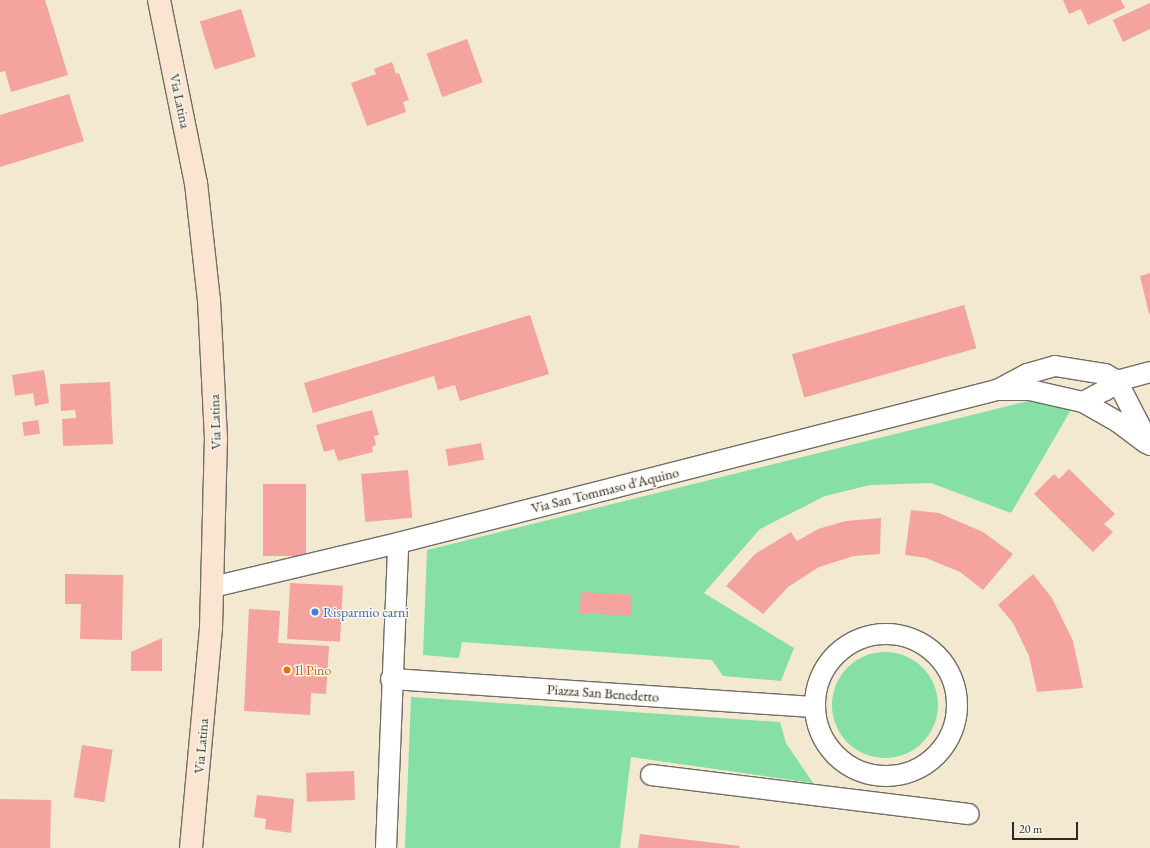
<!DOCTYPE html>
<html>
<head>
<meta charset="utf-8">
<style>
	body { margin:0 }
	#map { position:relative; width:1150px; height:848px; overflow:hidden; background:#f3e9d1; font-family:"EB Garamond",serif }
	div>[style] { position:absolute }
	.green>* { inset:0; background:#86dfa4 }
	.round { border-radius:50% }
	.building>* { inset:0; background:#f4a39e; transform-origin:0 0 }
	.roads { filter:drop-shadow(1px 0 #716e65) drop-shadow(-1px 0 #716e65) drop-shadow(0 1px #716e65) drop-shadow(0 -1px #716e65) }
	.street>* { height:20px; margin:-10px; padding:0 10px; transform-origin:10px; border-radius:10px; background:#fff }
	.street>.ring { margin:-10px; padding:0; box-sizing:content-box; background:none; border:20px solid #fff; border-radius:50% }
	.secondary>* { height:22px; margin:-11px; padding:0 11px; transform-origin:11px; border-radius:11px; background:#fce5d0 }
	.dots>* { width:11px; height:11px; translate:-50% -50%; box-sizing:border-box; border:2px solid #fbf7ec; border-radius:50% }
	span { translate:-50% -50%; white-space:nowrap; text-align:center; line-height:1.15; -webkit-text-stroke:3px #fbf7ec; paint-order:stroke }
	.street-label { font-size:14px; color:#2b2b2b }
	.shop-label { font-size:14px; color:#366cbe }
	.left { translate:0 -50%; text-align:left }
	.food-label { font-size:14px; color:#c56008 }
	.scale { position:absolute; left:1012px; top:822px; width:66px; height:18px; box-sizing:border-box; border:2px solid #2b2b2b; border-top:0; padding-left:5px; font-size:12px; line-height:14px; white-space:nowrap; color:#2b2b2b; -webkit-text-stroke:3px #fbf7ec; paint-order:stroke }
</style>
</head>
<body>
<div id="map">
	<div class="green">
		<i style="clip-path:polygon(1028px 401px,1072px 408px,1011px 513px,931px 483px,870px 485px,825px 496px,760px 529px,704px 593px,794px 648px,781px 681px,723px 676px,712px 660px,462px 642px,459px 658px,423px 655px,427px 550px)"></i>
		<i class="round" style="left:832px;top:652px;width:106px;height:106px"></i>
		<i style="clip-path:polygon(411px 697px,780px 722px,786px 743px,813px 783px,631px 757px,620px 848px,405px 848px)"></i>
	</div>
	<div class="building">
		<i style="clip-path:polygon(0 0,45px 0,68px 75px,11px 92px,5px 71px,0 72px)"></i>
		<i style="clip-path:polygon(1063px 0,1121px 0,1125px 8px,1088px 25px,1081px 9px,1069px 14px)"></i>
		<i style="clip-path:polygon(1150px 3px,1150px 29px,1123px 42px,1113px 20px)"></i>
		<i style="left:241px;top:9px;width:50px;height:43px;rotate:73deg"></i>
		<i style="left:467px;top:39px;width:46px;height:43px;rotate:70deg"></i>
		<i style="clip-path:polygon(392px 62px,396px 74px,399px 73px,409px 100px,403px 102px,406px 112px,367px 126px,351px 83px,376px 74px,374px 69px)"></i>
		<i style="clip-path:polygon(69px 94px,84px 141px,0 167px,0 115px)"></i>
		<i style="clip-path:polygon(1150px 273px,1150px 314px,1149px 314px,1140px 276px)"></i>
		<i style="left:964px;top:305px;width:45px;height:179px;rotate:74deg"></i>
		<i style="clip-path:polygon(530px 315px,549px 374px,460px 401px,455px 385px,438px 390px,434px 376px,313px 413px,304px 383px)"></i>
		<i style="clip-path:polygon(44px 370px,49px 403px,35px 406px,33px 393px,15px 396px,12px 375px)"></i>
		<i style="clip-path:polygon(110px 382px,113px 444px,63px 446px,62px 419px,76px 418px,75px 410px,61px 411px,60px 384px)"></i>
		<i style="clip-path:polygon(372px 410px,379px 435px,374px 436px,376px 445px,372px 447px,373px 452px,338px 461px,334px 449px,324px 452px,316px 425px)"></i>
		<i style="left:38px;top:420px;width:14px;height:16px;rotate:82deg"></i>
		<i style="left:481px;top:443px;width:17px;height:36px;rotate:80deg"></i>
		<i style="clip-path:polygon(1069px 469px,1115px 514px,1104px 524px,1113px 532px,1093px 552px,1034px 494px,1054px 474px,1059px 479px)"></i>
		<i style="left:408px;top:470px;width:48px;height:47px;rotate:85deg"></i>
		<i style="left:263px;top:484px;width:43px;height:72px"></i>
		<i style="clip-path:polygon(911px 510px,939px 513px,983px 532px,1013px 554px,983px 590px,960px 572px,926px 558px,905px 555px)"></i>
		<i style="clip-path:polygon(881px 518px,880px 554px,854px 556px,819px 567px,788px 587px,763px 614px,726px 586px,755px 554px,791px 532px,797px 541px,818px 529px,846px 521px)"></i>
		<i style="clip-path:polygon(65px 574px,123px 575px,122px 640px,80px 639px,81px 604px,65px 604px)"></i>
		<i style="clip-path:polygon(1033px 574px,1052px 598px,1073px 641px,1083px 688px,1037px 692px,1029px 656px,1013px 623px,998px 605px)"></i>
		<i style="left:290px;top:583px;width:53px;height:56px;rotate:3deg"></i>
		<i style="left:581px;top:592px;width:51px;height:21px;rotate:3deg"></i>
		<i style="clip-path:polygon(249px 609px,280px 611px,278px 643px,329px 646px,326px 694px,311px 693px,310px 715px,244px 711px)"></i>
		<i style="clip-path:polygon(162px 638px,162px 671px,131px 671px,131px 652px)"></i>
		<i style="left:82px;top:745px;width:31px;height:53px;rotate:9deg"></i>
		<i style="left:354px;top:771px;width:29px;height:48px;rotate:88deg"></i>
		<i style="clip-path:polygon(257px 795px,294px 799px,291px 833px,265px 829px,266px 819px,254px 817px)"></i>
		<i style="left:0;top:799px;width:51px;height:49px;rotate:1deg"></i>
		<i style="clip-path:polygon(640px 834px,740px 846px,739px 848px,638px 848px)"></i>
	</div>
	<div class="roads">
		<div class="street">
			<i style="left:997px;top:390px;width:34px;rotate:-28deg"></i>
			<i style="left:1027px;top:374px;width:29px;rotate:-16deg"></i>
			<i style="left:1055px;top:366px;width:51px;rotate:9.1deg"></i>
			<i style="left:1105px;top:374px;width:14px;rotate:30deg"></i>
			<i style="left:1117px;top:381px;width:72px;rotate:62.7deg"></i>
			<i style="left:1083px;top:402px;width:40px;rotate:29.7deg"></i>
			<i style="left:1118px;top:422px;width:35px;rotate:37deg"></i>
			<i style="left:213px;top:587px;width:190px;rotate:-13.4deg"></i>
			<i style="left:398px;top:543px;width:618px;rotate:-14.33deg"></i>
			<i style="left:997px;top:390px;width:33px"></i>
			<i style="left:1030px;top:390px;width:54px;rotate:12.8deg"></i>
			<i style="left:1083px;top:402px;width:26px;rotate:-28deg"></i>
			<i style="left:1106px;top:390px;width:14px;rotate:-39deg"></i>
			<i style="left:1117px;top:381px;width:34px;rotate:-15deg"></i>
			<i class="ring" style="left:815px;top:634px;width:122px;height:122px"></i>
			<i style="left:391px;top:679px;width:424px;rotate:3.8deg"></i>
			<i style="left:651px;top:775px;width:320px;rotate:7deg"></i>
			<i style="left:386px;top:848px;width:305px;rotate:-87.7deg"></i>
		</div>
		<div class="secondary">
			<i style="left:159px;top:0;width:187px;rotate:78.6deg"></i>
			<i style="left:196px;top:183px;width:118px;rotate:83.7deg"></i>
			<i style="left:209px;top:300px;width:137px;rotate:87.1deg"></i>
			<i style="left:216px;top:437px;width:191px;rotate:91.5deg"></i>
			<i style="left:211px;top:628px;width:221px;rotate:95.2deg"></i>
		</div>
	</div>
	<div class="dots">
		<i style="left:315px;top:612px;background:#3f7fe0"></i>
		<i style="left:287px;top:670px;background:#e8710a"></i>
	</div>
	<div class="street-label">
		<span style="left:180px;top:101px;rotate:78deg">Via Latina</span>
		<span style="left:215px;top:422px;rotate:-92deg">Via Latina</span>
		<span style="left:605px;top:490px;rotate:-14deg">Via San Tommaso d'Aquino</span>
		<span style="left:603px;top:693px;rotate:4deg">Piazza San Benedetto</span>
		<span style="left:201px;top:746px;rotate:-85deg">Via Latina</span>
	</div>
	<div class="shop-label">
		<span class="left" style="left:323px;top:612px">Risparmio carni</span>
	</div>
	<div class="food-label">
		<span class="left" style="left:295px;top:670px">Il Pino</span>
	</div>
	<div class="scale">20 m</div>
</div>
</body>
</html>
